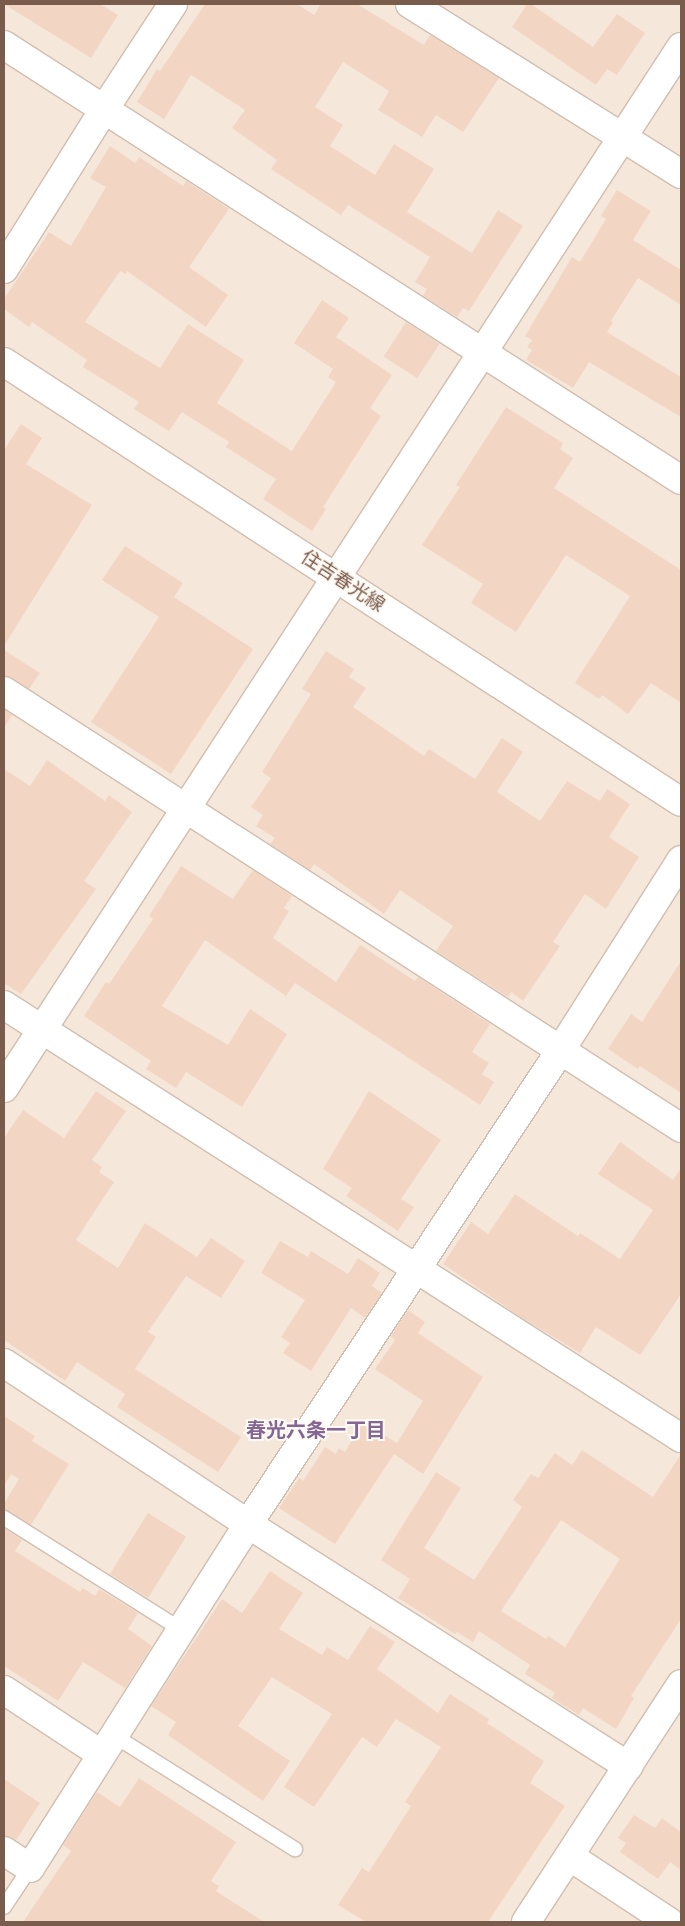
<!DOCTYPE html>
<html>
<head>
<meta charset="utf-8">
<style>
	body { margin:0 }
	#map { position:relative; width:685px; height:1926px; overflow:hidden; background:#fdf6ec; font-family:"PT Sans Narrow","Noto Sans JP",sans-serif }
	div>[style] { position:absolute }
	.residential>* { inset:0; background:#f5e8da; transform-origin:0 0 }
	.building>* { inset:0; background:#f3d5c3; transform-origin:0 0 }
	.roads { filter:drop-shadow(1px 0 #d1beb0) drop-shadow(-1px 0 #d1beb0) drop-shadow(0 1px #d1beb0) drop-shadow(0 -1px #d1beb0) }
	.service>* { height:14px; margin:-7px; padding:0 7px; transform-origin:7px; border-radius:7px; background:#fff }
	.minor>* { height:28px; margin:-14px; padding:0 14px; transform-origin:14px; border-radius:14px; background:#fff }
	.tertiary>* { height:28px; margin:-14px; padding:0 14px; transform-origin:14px; border-radius:14px; background:#fff }
	span { translate:-50% -50%; white-space:nowrap; text-align:center; line-height:1.15; -webkit-text-stroke:4px #fffaf3; paint-order:stroke }
	.street-label { font-size:19px; color:#7a5c4d }
	.neighbourhood-label { font-size:20px; color:#846695; font-weight:700 }
	.frame { position:absolute; inset:0; border:5px solid #7a5c4d; pointer-events:none }
</style>
</head>
<body>
<div id="map">
	<div class="residential">
		<i style="left:4px;top:4px;width:677px;height:1918px"></i>
	</div>
	<div class="building">
		<i style="clip-path:polygon(4px 4px,100px 4px,118px 15px,91px 58px)"></i>
		<i style="clip-path:polygon(205px 4px,297px 4px,314px 15px,321px 4px,357px 4px,424px 45px,430px 35px,499px 78px,463px 132px,436px 115px,422px 137px,378px 110px,389px 91px,343px 62px,315px 107px,343px 125px,330px 146px,375px 175px,394px 144px,434px 169px,407px 212px,472px 253px,498px 210px,523px 226px,469px 311px,463px 308px,457px 317px,423px 296px,427px 289px,415px 282px,430px 257px,348px 205px,341px 215px,271px 169px,277px 160px,232px 128px,245px 110px,191px 75px,164px 119px,137px 102px,157px 69px,160px 71px)"></i>
		<i style="clip-path:polygon(527px 4px,531px 4px,593px 47px,617px 14px,645px 33px,617px 75px,607px 69px,596px 85px,512px 27px)"></i>
		<i style="clip-path:polygon(110px 146px,135px 163px,139px 157px,183px 186px,186px 181px,229px 209px,189px 267px,228px 295px,206px 327px,127px 271px,126px 274px,120px 271px,85px 322px,160px 368px,188px 324px,244px 360px,217px 403px,292px 451px,336px 382px,328px 377px,333px 369px,294px 343px,322px 300px,349px 318px,336px 337px,392px 375px,370px 408px,381px 416px,323px 507px,326px 509px,312px 531px,263px 499px,276px 479px,226px 447px,229px 442px,182px 412px,169px 431px,134px 409px,139px 402px,83px 367px,87px 360px,32px 322px,29px 327px,4px 309px,4px 299px,49px 232px,71px 246px,106px 187px,90px 178px)"></i>
		<i style="clip-path:polygon(617px 190px,651px 211px,633px 240px,681px 270px,681px 305px,638px 278px,611px 321px,613px 323px,607px 332px,681px 377px,681px 417px,589px 362px,573px 388px,526px 360px,532px 350px,527px 347px,532px 340px,525px 336px,572px 257px,580px 262px,606px 219px,601px 216px)"></i>
		<i style="left:406px;top:322px;width:40px;height:41px;rotate:33deg"></i>
		<i style="clip-path:polygon(506px 407px,563px 443px,560px 449px,573px 458px,554px 488px,681px 570px,681px 703px,651px 683px,628px 714px,602px 695px,599px 699px,575px 683px,630px 596px,566px 555px,516px 632px,471px 603px,483px 584px,422px 545px,460px 487px,456px 485px)"></i>
		<i style="clip-path:polygon(21px 424px,42px 438px,26px 464px,92px 505px,4px 646px,4px 450px)"></i>
		<i style="clip-path:polygon(125px 546px,183px 583px,174px 597px,253px 649px,171px 774px,91px 722px,159px 617px,102px 580px)"></i>
		<i style="clip-path:polygon(4px 650px,40px 673px,29px 689px,12px 678px,4px 676px)"></i>
		<i style="clip-path:polygon(326px 651px,354px 669px,349px 677px,366px 688px,353px 707px,424px 756px,429px 749px,475px 779px,502px 738px,523px 752px,497px 792px,540px 821px,567px 781px,600px 801px,607px 789px,630px 804px,609px 837px,639px 857px,606px 909px,585px 894px,553px 942px,560px 946px,523px 1001px,511px 992px,508px 997px,436px 951px,453px 926px,400px 890px,384px 914px,314px 864px,310px 870px,270px 844px,275px 838px,256px 826px,263px 815px,251px 807px,271px 778px,262px 772px,311px 694px,302px 689px)"></i>
		<i style="clip-path:polygon(4px 709px,12px 715px,4px 728px)"></i>
		<i style="clip-path:polygon(47px 760px,105px 801px,109px 795px,132px 812px,84px 881px,96px 889px,21px 994px,4px 983px,4px 769px,30px 786px)"></i>
		<i style="clip-path:polygon(181px 866px,233px 899px,253px 870px,292px 896px,284px 908px,289px 911px,273px 938px,336px 982px,360px 945px,415px 981px,418px 977px,490px 1024px,472px 1052px,489px 1063px,482px 1074px,494px 1082px,480px 1105px,295px 983px,286px 996px,205px 940px,162px 1006px,228px 1045px,250px 1009px,287px 1034px,242px 1107px,186px 1072px,176px 1088px,146px 1069px,151px 1061px,84px 1016px,106px 982px,109px 984px,153px 919px,149px 916px)"></i>
		<i style="clip-path:polygon(681px 961px,681px 1093px,640px 1066px,638px 1069px,608px 1049px,631px 1014px,642px 1022px)"></i>
		<i style="clip-path:polygon(96px 1091px,126px 1111px,92px 1160px,102px 1167px,99px 1172px,114px 1182px,76px 1240px,118px 1268px,145px 1223px,197px 1257px,211px 1238px,245px 1261px,221px 1298px,186px 1276px,148px 1332px,156px 1337px,135px 1369px,241px 1437px,218px 1472px,117px 1407px,125px 1394px,77px 1362px,65px 1381px,4px 1340px,4px 1138px,23px 1110px,64px 1138px)"></i>
		<i style="clip-path:polygon(369px 1091px,441px 1140px,401px 1199px,414px 1207px,398px 1231px,346px 1196px,352px 1188px,323px 1169px)"></i>
		<i style="clip-path:polygon(620px 1142px,673px 1180px,681px 1168px,681px 1294px,640px 1355px,596px 1327px,580px 1353px,519px 1316px,443px 1264px,471px 1222px,488px 1234px,515px 1194px,578px 1236px,580px 1233px,620px 1259px,653px 1210px,598px 1174px)"></i>
		<i style="clip-path:polygon(280px 1241px,308px 1257px,311px 1251px,348px 1274px,358px 1258px,380px 1273px,372px 1286px,382px 1293px,365px 1318px,351px 1308px,311px 1371px,283px 1353px,290px 1343px,281px 1337px,305px 1300px,261px 1273px)"></i>
		<i style="clip-path:polygon(408px 1310px,425px 1322px,418px 1333px,483px 1377px,423px 1474px,394px 1454px,335px 1544px,279px 1508px,299px 1478px,303px 1481px,325px 1447px,336px 1454px,339px 1448px,345px 1452px,363px 1422px,397px 1443px,423px 1401px,375px 1369px,395px 1340px,391px 1336px)"></i>
		<i style="clip-path:polygon(4px 1416px,35px 1436px,32px 1441px,69px 1464px,31px 1525px,4px 1509px,4px 1504px,19px 1479px,11px 1474px,4px 1486px)"></i>
		<i style="clip-path:polygon(evenodd,582px 1450px,653px 1497px,681px 1454px,681px 1619px,631px 1696px,634px 1698px,616px 1729px,583px 1708px,579px 1715px,552px 1698px,555px 1693px,525px 1674px,530px 1665px,479px 1631px,473px 1642px,457px 1632px,455px 1634px,398px 1598px,410px 1579px,381px 1560px,436px 1472px,461px 1488px,424px 1548px,474px 1580px,522px 1507px,513px 1500px,531px 1474px,538px 1478px,555px 1453px,572px 1465px,582px 1450px,561px 1520px,620px 1559px,565px 1647px,548px 1636px,546px 1639px,501px 1611px,561px 1520px)"></i>
		<i style="left:148px;top:1513px;width:45px;height:72px;rotate:32deg"></i>
		<i style="clip-path:polygon(4px 1528px,22px 1540px,15px 1551px,80px 1592px,83px 1588px,95px 1596px,99px 1589px,138px 1613px,128px 1629px,152px 1646px,125px 1688px,83px 1662px,58px 1701px,4px 1666px)"></i>
		<i style="clip-path:polygon(270px 1571px,303px 1593px,279px 1629px,322px 1655px,327px 1647px,348px 1660px,370px 1626px,395px 1642px,377px 1669px,438px 1713px,450px 1694px,489px 1719px,487px 1723px,544px 1761px,530px 1783px,565px 1806px,488px 1922px,366px 1922px,338px 1905px,362px 1868px,369px 1872px,411px 1806px,405px 1802px,441px 1747px,396px 1719px,377px 1747px,362px 1737px,314px 1807px,284px 1787px,332px 1714px,272px 1677px,238px 1726px,290px 1761px,263px 1801px,168px 1735px,176px 1722px,151px 1706px,222px 1599px,242px 1613px)"></i>
		<i style="clip-path:polygon(139px 1778px,236px 1842px,211px 1881px,219px 1886px,216px 1891px,264px 1922px,23px 1922px,71px 1851px,63px 1845px,97px 1792px,120px 1807px)"></i>
		<i style="clip-path:polygon(4px 1779px,40px 1803px,16px 1840px,4px 1836px)"></i>
		<i style="clip-path:polygon(634px 1815px,655px 1828px,662px 1818px,681px 1832px,681px 1870px,670px 1862px,658px 1879px,620px 1852px,626px 1843px,618px 1838px)"></i>
	</div>
	<div class="roads">
		<div class="service">
			<i style="left:4px;top:1518px;width:208px;rotate:32.2deg"></i>
			<i style="left:113px;top:1735px;width:215px;rotate:32.1deg"></i>
			<i style="left:4px;top:1907px;width:47px;rotate:-56.3deg"></i>
		</div>
		<div class="minor">
			<i style="left:410px;top:4px;width:320px;rotate:32.1deg"></i>
			<i style="left:4px;top:45px;width:805px;rotate:32.72deg"></i>
			<i style="left:4px;top:269px;width:186px;rotate:-57.9deg"></i>
			<i style="left:103px;top:111px;width:128px;rotate:-56.8deg"></i>
			<i style="left:4px;top:691px;width:806px;rotate:32.84deg"></i>
			<i style="left:4px;top:1005px;width:804px;rotate:32.6deg"></i>
			<i style="left:4px;top:1088px;width:1242px;rotate:-56.96deg"></i>
			<i style="left:4px;top:1363px;width:292px;rotate:33.4deg"></i>
			<i style="left:248px;top:1524px;width:451px;rotate:32.5deg"></i>
			<i style="left:4px;top:1690px;width:116px;rotate:33.4deg"></i>
			<i style="left:4px;top:1851px;width:31px;rotate:33deg"></i>
			<i style="left:30px;top:1868px;width:407px;rotate:-57.6deg"></i>
			<i style="left:248px;top:1524px;width:567px;rotate:-56.59deg"></i>
			<i style="left:560px;top:1051px;width:226px;rotate:-57.6deg"></i>
			<i style="left:569px;top:1856px;width:120px;rotate:33.4deg"></i>
			<i style="left:526px;top:1922px;width:284px;rotate:-56.9deg"></i>
		</div>
		<div class="tertiary">
			<i style="left:4px;top:362px;width:807px;rotate:33.02deg"></i>
		</div>
	</div>
	<div class="street-label">
		<span style="left:343px;top:581px;rotate:33deg">住吉春光線</span>
	</div>
	<div class="neighbourhood-label">
		<span style="left:316px;top:1430px">春光六条一丁目</span>
	</div>
	<div class="frame"></div>
</div>
</body>
</html>
